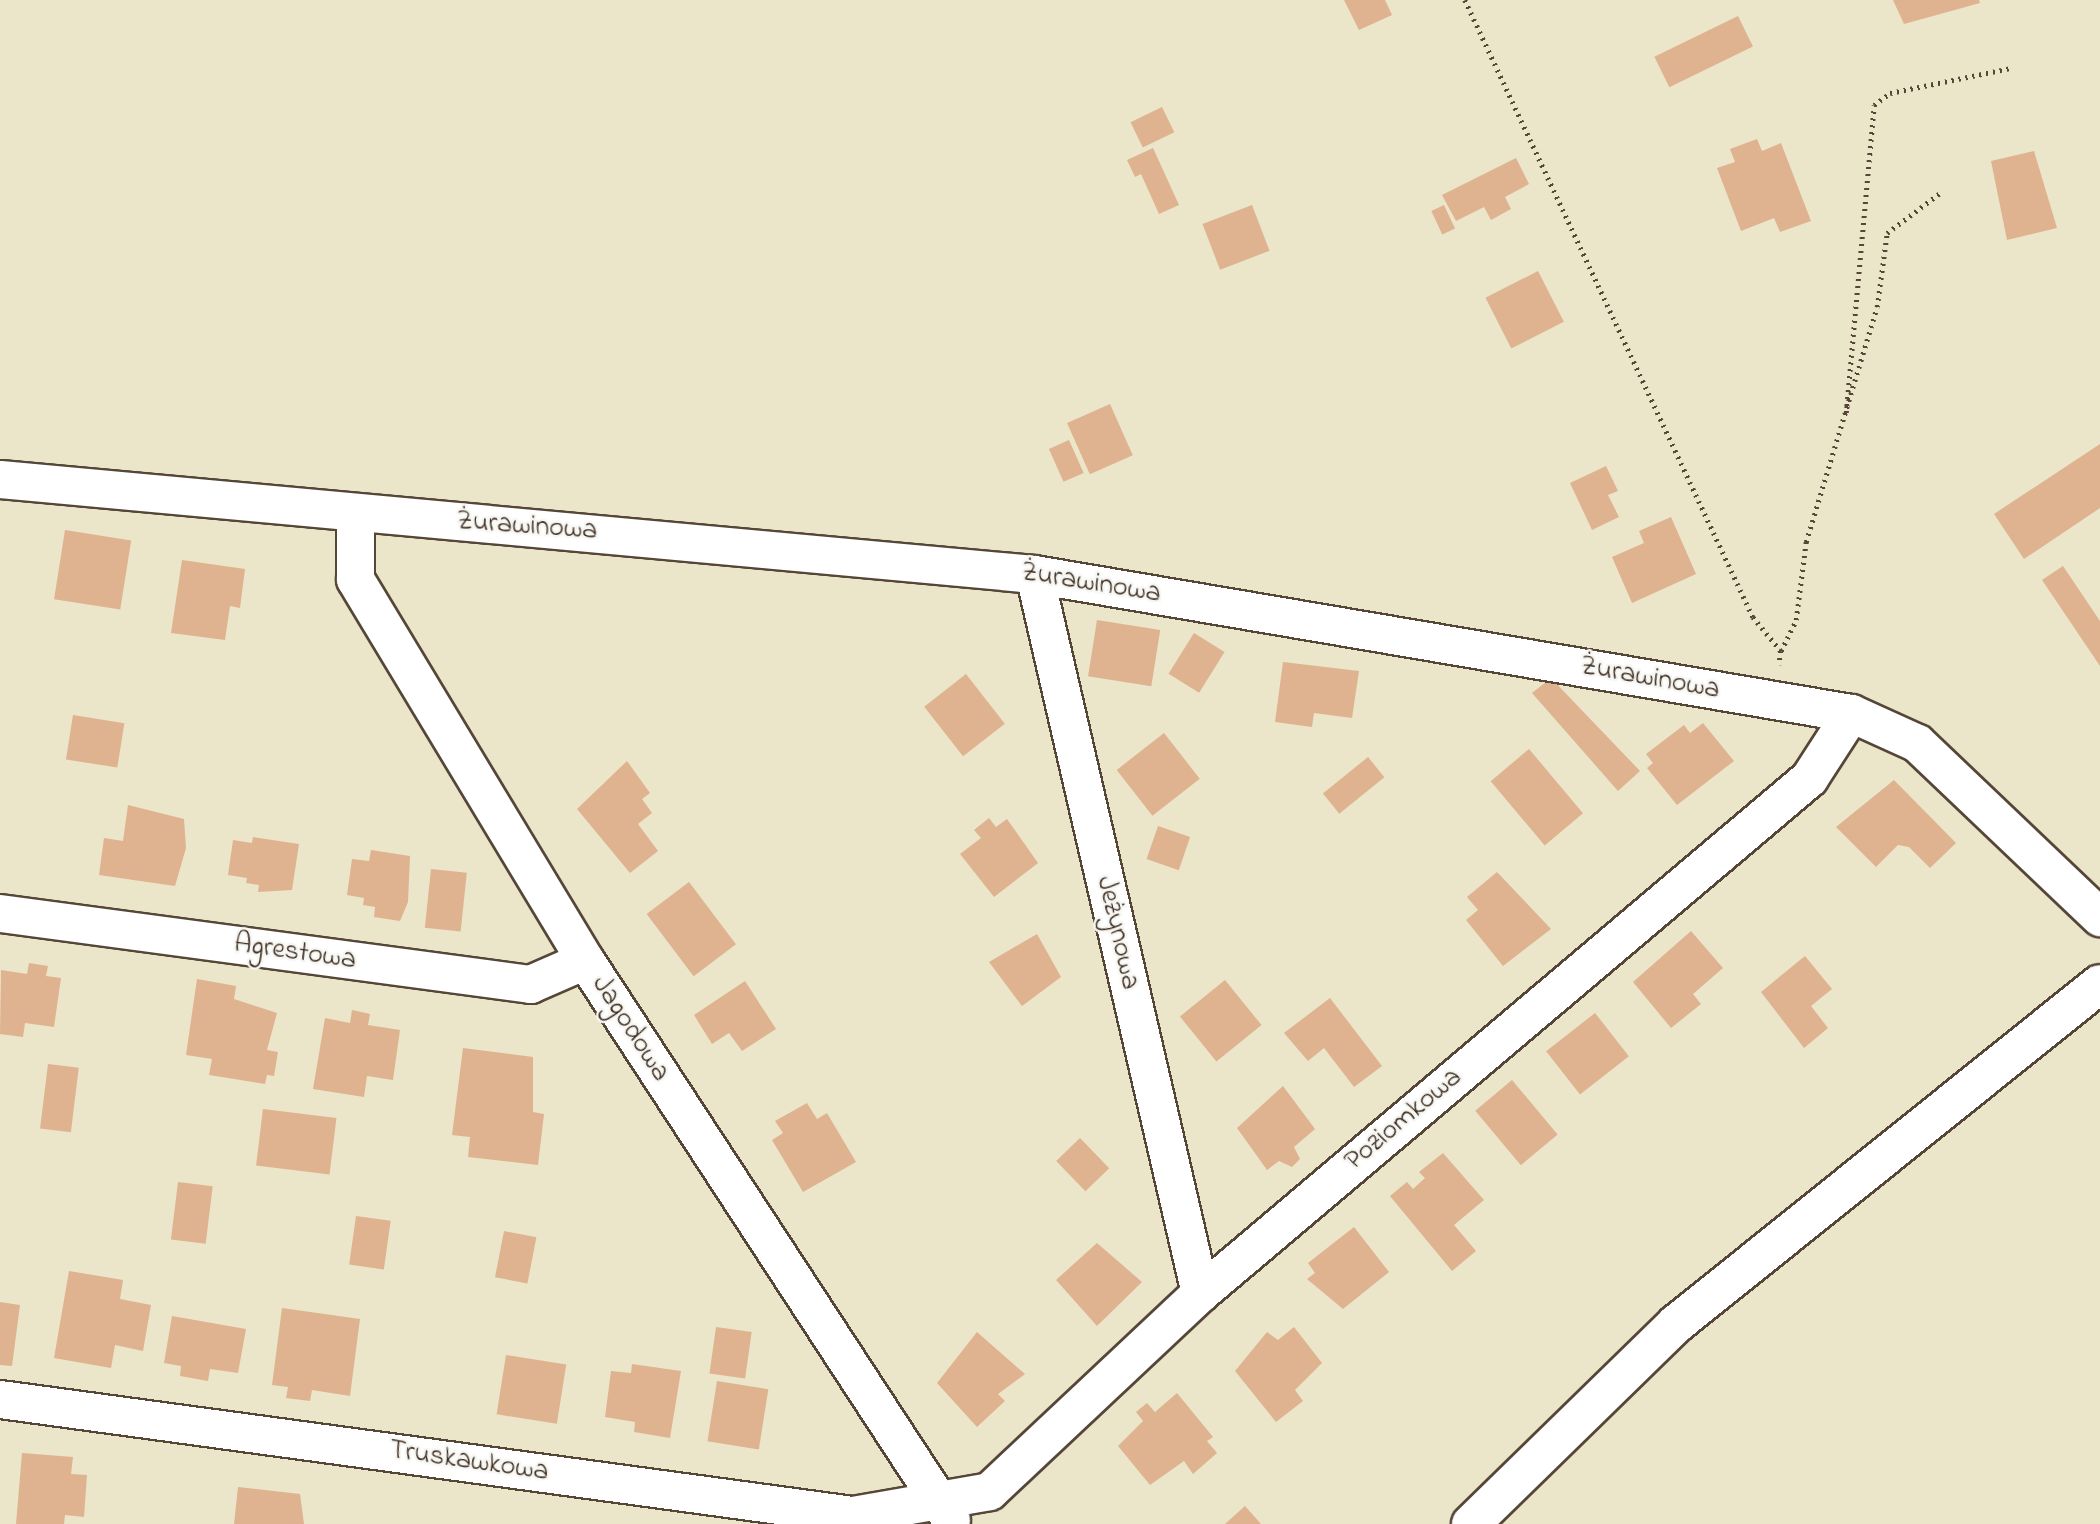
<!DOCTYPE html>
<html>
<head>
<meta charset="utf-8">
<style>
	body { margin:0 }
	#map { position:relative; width:2100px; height:1524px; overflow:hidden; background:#ebe5c9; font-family:"Indie Flower",sans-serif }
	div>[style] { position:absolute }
	.building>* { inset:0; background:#dfb390; transform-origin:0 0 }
	.path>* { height:4.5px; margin-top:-2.25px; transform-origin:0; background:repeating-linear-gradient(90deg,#554638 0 2px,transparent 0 7px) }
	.roads { filter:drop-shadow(2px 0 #554638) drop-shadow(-2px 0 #554638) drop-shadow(0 2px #554638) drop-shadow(0 -2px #554638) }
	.minor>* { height:37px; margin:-18.5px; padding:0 18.5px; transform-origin:18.5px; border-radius:18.5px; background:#fff }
	.major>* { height:38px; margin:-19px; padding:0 19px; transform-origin:19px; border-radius:19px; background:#fff }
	span { translate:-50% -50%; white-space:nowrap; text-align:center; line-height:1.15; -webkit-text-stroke:5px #f6f6f2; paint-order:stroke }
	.street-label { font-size:28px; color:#3b2a1e }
</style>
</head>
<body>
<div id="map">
	<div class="building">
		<i style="clip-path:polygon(1344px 0,1385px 0,1392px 15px,1359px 30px)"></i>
		<i style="clip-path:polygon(1893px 0,1979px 0,1980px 3px,1904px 24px)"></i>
		<i style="left:1738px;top:16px;width:34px;height:93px;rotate:64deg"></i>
		<i style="left:1162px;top:107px;width:28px;height:35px;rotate:64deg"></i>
		<i style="clip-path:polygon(1757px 139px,1762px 151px,1781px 143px,1811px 221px,1780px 232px,1774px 218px,1741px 231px,1717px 168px,1735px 162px,1730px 149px)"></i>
		<i style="clip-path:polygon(1153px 148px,1179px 205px,1159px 214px,1141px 174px,1135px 177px,1127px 160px)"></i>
		<i style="clip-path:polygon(2034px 151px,2057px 228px,2007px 240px,1991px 161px)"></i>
		<i style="clip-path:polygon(1516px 158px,1529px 184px,1505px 197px,1511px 209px,1491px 220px,1484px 207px,1456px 221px,1442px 195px)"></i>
		<i style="left:1252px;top:205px;width:49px;height:53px;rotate:69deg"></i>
		<i style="left:1444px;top:205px;width:26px;height:14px;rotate:65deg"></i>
		<i style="left:1538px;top:271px;width:57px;height:59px;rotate:63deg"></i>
		<i style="left:1110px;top:404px;width:56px;height:47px;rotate:66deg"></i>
		<i style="left:1069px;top:440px;width:36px;height:22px;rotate:66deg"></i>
		<i style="clip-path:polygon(2100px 444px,2100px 508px,2024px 559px,1994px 514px)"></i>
		<i style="clip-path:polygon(1606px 466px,1618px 491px,1608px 495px,1619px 517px,1592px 530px,1570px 483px)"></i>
		<i style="clip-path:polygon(1671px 517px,1696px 574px,1632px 603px,1612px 557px,1644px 543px,1639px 531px)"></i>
		<i style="left:65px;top:530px;width:67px;height:70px;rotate:9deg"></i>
		<i style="clip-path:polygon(182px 560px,245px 569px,240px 608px,230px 606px,225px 640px,171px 633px)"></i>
		<i style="clip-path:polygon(2063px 566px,2100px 621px,2100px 666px,2042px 580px)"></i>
		<i style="left:1097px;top:620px;width:64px;height:57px;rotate:9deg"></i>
		<i style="left:1194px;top:633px;width:36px;height:48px;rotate:32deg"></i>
		<i style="clip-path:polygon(1283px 662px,1359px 671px,1352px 718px,1314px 713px,1312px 727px,1275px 722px)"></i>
		<i style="left:966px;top:674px;width:63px;height:53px;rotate:52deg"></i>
		<i style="clip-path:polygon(1551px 678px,1640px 771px,1618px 791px,1532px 693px)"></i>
		<i style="left:73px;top:715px;width:52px;height:45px;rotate:9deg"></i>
		<i style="clip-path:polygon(1703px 723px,1734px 761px,1677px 805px,1647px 768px,1653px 763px,1646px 754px,1684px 725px,1690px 733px)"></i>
		<i style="left:1164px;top:733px;width:58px;height:60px;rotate:52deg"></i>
		<i style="left:1529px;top:749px;width:84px;height:50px;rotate:50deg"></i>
		<i style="left:1368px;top:757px;width:26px;height:58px;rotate:51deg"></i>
		<i style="clip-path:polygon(627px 761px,650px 793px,642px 799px,652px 813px,638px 824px,658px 851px,630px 873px,577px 809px)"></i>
		<i style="clip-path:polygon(1894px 780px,1956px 843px,1930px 868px,1909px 847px,1898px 845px,1876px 867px,1836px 827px)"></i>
		<i style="clip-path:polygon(128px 805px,184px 819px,186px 848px,175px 886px,99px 875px,104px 838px,123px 841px)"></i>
		<i style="clip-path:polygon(989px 818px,996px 827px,1007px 819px,1038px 863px,994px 897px,960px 854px,981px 838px,974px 830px)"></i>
		<i style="left:1158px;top:826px;width:34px;height:35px;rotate:19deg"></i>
		<i style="clip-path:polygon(253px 837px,299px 844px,292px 890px,258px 892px,259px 885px,246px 883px,247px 878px,228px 875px,233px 840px,252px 843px)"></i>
		<i style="clip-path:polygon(371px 850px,410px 856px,408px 902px,400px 921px,374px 917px,375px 907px,363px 905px,364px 898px,347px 895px,352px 859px,369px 861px)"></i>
		<i style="left:431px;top:869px;width:36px;height:59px;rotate:6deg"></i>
		<i style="clip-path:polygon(1497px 872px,1551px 929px,1503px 966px,1466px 920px,1478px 910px,1467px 897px)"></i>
		<i style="left:689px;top:882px;width:78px;height:53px;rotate:53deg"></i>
		<i style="clip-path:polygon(1691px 931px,1723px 968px,1693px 994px,1701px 1004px,1671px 1028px,1633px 982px)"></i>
		<i style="clip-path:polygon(1037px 934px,1061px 977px,1022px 1006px,989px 962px)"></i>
		<i style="clip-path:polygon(1805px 956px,1832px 989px,1811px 1006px,1828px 1028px,1804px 1048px,1761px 992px)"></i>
		<i style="clip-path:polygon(29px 963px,48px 966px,46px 976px,61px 978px,54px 1027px,25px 1023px,23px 1037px,0 1034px,1px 970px,27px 974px)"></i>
		<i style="clip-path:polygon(197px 979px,236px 986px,234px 999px,277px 1013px,267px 1050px,278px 1052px,274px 1076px,267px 1075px,265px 1084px,209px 1075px,212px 1059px,186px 1055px)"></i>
		<i style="left:1225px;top:980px;width:58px;height:58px;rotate:51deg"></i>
		<i style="clip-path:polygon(745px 981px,776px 1029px,742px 1051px,729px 1033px,712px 1044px,694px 1015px)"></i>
		<i style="clip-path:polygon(1330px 998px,1382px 1066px,1354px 1087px,1324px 1048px,1308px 1061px,1284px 1033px)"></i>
		<i style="clip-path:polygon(352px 1010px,370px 1014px,368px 1025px,400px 1030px,393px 1080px,367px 1076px,364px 1097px,313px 1089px,325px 1018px,350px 1023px)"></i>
		<i style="left:1595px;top:1013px;width:55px;height:62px;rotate:52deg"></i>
		<i style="clip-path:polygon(463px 1048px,533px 1057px,533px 1112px,544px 1114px,538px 1165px,468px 1157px,470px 1137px,452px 1135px)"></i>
		<i style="left:48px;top:1064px;width:31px;height:65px;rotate:7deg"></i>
		<i style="left:1512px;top:1080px;width:71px;height:48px;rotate:50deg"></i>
		<i style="clip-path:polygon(1283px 1086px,1315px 1129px,1294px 1147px,1300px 1159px,1292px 1167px,1279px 1161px,1267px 1170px,1237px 1128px)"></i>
		<i style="clip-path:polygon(807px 1103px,817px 1119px,827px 1113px,856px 1162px,803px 1192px,772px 1140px,783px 1133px,775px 1121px)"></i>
		<i style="left:263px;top:1109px;width:74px;height:57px;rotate:7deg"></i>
		<i style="left:1080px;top:1138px;width:42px;height:33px;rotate:46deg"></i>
		<i style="clip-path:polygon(1443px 1153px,1484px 1200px,1454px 1225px,1476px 1251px,1452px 1271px,1390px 1196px,1407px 1182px,1413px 1189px,1425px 1178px,1419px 1172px)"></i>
		<i style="left:178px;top:1182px;width:35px;height:58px;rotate:7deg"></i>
		<i style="left:356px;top:1216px;width:35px;height:49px;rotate:8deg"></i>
		<i style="clip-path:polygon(1354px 1227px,1389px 1272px,1343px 1309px,1307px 1279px,1315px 1273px,1308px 1263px)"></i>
		<i style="left:504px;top:1231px;width:33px;height:47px;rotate:11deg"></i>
		<i style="clip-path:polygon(1097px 1243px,1142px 1282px,1097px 1326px,1056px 1280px)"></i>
		<i style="clip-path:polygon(69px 1271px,123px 1280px,120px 1299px,151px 1305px,143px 1351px,115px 1345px,111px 1368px,54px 1358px)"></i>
		<i style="clip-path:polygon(0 1302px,20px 1305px,12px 1366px,0 1365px)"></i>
		<i style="clip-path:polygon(282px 1308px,360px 1319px,350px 1396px,312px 1390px,310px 1401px,286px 1398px,288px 1387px,272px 1385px)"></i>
		<i style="clip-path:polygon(172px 1316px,246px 1329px,238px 1373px,210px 1369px,208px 1381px,180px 1376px,181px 1366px,164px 1363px)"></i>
		<i style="left:716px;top:1327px;width:36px;height:47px;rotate:8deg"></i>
		<i style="clip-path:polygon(1294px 1327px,1322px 1363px,1295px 1390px,1303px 1401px,1276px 1422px,1235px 1371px,1267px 1332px,1278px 1340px)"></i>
		<i style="clip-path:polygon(977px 1332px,1025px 1374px,998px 1394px,1005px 1401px,977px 1427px,937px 1383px)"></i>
		<i style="left:506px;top:1355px;width:61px;height:60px;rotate:9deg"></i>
		<i style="clip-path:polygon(632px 1364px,681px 1371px,670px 1438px,634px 1432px,635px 1422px,605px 1417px,611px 1371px,631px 1373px)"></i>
		<i style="left:717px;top:1381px;width:52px;height:61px;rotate:9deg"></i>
		<i style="clip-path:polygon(1177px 1393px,1213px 1437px,1207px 1441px,1217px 1453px,1193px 1474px,1184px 1461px,1150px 1485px,1118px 1446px,1143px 1421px,1136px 1412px,1147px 1403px,1155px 1412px)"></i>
		<i style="clip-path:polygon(22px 1453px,73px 1457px,71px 1474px,87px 1475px,84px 1517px,65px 1515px,64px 1524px,16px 1524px)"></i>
		<i style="clip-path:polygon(238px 1487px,300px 1494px,304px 1524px,234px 1524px)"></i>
		<i style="clip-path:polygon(1245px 1506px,1261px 1524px,1225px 1524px)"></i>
	</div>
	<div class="path">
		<i style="left:1465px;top:0;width:681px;rotate:64.98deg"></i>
		<i style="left:1753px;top:617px;width:44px;rotate:50.5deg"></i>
		<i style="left:1781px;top:651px;width:14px;rotate:98deg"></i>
		<i style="left:1846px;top:413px;width:309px;rotate:-84.8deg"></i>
		<i style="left:1874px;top:105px;width:20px;rotate:-37deg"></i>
		<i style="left:1890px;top:93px;width:124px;rotate:-11.7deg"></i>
		<i style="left:1781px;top:651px;width:34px;rotate:-64deg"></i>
		<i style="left:1796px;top:620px;width:79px;rotate:-82.7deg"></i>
		<i style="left:1806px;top:542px;width:245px;rotate:-73.2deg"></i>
		<i style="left:1877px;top:307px;width:75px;rotate:-82.3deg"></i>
		<i style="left:1887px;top:233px;width:66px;rotate:-37deg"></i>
	</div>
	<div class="roads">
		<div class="minor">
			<i style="left:0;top:479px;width:1038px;rotate:5.25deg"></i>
			<i style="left:1034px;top:574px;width:829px;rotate:9.66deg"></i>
			<i style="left:1851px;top:713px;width:72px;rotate:24.4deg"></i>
			<i style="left:1917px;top:743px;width:253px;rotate:43.6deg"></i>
			<i style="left:355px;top:515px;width:64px;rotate:90deg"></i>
			<i style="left:355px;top:579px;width:445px;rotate:58.9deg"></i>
			<i style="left:585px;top:960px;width:669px;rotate:56.83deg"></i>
			<i style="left:1034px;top:574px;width:738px;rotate:77deg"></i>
			<i style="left:0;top:913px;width:535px;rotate:7.63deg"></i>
			<i style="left:530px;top:984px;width:60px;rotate:-23.6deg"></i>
			<i style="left:0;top:1399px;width:860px;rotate:7.75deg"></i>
			<i style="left:852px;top:1515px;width:139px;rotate:-9.9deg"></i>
			<i style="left:989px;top:1491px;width:289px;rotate:-43.2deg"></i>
			<i style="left:1200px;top:1293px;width:798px;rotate:-40.22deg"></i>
			<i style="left:1809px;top:778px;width:77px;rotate:-57.1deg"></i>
		</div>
		<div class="major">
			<i style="left:1471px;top:1524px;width:286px;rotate:-44.3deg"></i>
			<i style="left:1676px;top:1324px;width:543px;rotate:-38.73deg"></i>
		</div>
	</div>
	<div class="street-label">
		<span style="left:527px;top:527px;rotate:4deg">Żurawinowa</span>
		<span style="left:1091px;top:584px;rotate:9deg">Żurawinowa</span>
		<span style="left:1650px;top:679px;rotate:10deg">Żurawinowa</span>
		<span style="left:1117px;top:933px;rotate:77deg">Jeżynowa</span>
		<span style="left:295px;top:953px;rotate:8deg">Agrestowa</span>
		<span style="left:630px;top:1029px;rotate:57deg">Jagodowa</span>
		<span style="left:1404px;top:1120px;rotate:-40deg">Poziomkowa</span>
		<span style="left:469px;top:1462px;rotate:8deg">Truskawkowa</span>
	</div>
</div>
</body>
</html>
